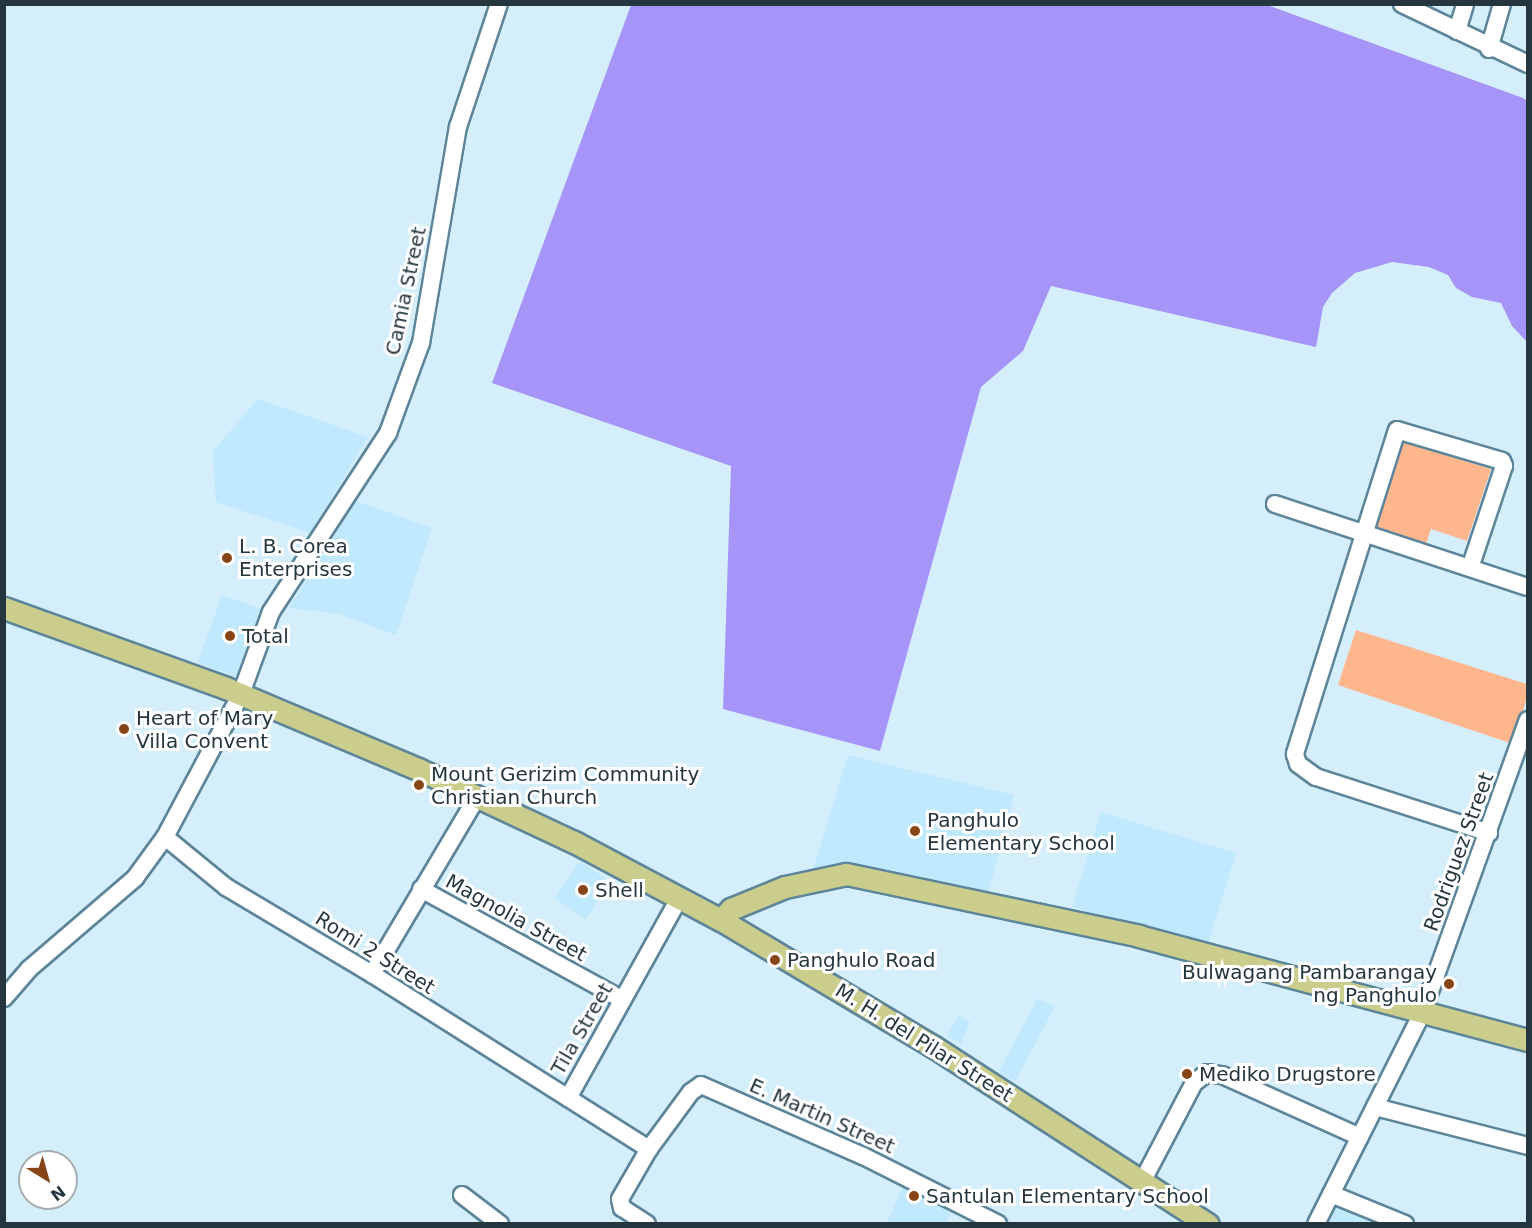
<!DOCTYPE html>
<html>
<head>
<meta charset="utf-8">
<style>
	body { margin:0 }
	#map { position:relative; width:1532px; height:1228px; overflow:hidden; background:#d5eefc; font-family:"DejaVu Sans",sans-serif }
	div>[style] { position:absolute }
	.built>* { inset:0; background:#c0e9fe; transform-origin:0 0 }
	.green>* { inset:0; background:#feb68d }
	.water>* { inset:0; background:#a694f9 }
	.roads { filter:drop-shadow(2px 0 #5d8599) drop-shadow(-2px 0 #5d8599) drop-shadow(0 2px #5d8599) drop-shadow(0 -2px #5d8599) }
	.minor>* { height:16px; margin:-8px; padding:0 8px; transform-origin:8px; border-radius:8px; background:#fff }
	.major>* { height:21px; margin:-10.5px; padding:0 10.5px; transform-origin:10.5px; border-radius:10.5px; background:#cbcd8d }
	.dots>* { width:16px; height:16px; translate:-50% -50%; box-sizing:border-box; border:3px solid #fff; border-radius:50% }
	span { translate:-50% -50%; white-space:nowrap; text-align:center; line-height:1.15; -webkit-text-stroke:6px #fff; paint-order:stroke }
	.street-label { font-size:20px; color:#25363f }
	.poi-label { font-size:20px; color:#25363f }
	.left { translate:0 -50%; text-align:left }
	.right { translate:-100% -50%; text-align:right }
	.frame { position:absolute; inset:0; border:6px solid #25363f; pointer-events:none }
	.north { position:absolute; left:18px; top:1150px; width:60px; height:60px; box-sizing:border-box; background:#fff; border:2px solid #a8afb2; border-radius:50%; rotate:143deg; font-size:16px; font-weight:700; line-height:24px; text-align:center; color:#25363f }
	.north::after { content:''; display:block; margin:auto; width:21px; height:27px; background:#874416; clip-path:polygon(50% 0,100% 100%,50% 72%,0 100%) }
</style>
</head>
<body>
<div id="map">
	<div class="built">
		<i style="clip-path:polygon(258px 399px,368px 437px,310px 533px,216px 502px,213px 451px)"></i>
		<i style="clip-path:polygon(356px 501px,432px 528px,396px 635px,339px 614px,289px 608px)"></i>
		<i style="left:222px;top:595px;width:41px;height:72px;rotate:20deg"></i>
		<i style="clip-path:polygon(848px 755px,1014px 795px,986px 902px,812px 873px)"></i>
		<i style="left:1101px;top:812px;width:141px;height:99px;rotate:17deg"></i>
		<i style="left:580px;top:861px;width:37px;height:45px;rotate:34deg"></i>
		<i style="left:1038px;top:998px;width:19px;height:84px;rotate:28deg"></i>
		<i style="clip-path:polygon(958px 1015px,970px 1022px,961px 1044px,947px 1036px)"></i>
		<i style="clip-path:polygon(905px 1183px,954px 1209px,946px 1223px,886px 1224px)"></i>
		<i style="clip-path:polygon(1336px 1201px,1384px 1224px,1326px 1224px)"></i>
	</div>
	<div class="green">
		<i style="clip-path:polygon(1403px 442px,1491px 469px,1467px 541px,1431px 529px,1424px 550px,1373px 532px)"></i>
		<i style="clip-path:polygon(1356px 630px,1527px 684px,1527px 697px,1513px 744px,1338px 685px)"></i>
	</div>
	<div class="water">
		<i style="clip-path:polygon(631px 5px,1267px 5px,1523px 98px,1528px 101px,1527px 342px,1512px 326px,1501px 303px,1472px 297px,1456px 288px,1448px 275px,1429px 267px,1392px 262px,1355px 273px,1332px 293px,1323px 307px,1316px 347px,1051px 286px,1023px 351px,981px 387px,880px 751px,723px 709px,731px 466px,492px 383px)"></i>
	</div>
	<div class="roads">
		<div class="minor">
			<i style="left:1402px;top:4px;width:140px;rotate:25.5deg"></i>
			<i style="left:1457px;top:31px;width:28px;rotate:-73deg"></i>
			<i style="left:1489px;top:49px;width:47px;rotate:-73.9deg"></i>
			<i style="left:1275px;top:504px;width:266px;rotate:18.2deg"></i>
			<i style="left:1470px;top:568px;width:108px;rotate:-71.6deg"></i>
			<i style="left:1504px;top:466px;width:5px;rotate:-112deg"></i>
			<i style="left:1502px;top:461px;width:109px;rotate:-163.6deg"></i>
			<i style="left:1397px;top:430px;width:340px;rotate:107.5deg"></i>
			<i style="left:1295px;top:754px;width:10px;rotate:73deg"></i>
			<i style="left:1298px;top:764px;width:22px;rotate:36deg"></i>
			<i style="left:1316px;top:777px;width:182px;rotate:17.9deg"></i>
			<i style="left:165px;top:837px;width:79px;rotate:39.3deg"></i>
			<i style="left:226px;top:887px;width:170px;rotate:30.8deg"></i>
			<i style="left:372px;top:974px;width:328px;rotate:32.3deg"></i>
			<i style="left:421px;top:889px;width:230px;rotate:28.8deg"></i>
			<i style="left:372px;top:974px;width:206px;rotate:-59.3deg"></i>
			<i style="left:4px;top:998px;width:38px;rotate:-49deg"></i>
			<i style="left:29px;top:969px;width:140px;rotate:-40.6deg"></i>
			<i style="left:135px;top:878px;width:51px;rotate:-53.8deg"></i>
			<i style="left:165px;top:837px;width:162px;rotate:-62deg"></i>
			<i style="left:241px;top:694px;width:87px;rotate:-69.9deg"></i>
			<i style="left:271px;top:612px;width:214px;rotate:-56.8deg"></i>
			<i style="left:388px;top:433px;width:96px;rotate:-69.9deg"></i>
			<i style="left:421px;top:343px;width:219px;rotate:-80.3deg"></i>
			<i style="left:458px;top:127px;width:130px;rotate:-71.6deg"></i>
			<i style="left:568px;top:1098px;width:230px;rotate:-60.9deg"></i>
			<i style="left:1375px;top:1107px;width:158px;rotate:14.3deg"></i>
			<i style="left:1142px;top:1182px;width:112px;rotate:-62.3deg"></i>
			<i style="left:1194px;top:1083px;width:16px;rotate:-38deg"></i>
			<i style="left:1207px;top:1073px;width:15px;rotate:8deg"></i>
			<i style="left:1222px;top:1075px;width:151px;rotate:24.2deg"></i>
			<i style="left:1331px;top:1194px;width:80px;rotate:22.1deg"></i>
			<i style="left:462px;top:1195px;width:48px;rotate:37.3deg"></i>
			<i style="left:647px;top:1224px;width:30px;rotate:-147deg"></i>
			<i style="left:622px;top:1208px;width:9px;rotate:-103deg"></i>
			<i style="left:620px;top:1199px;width:58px;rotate:-59.9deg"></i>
			<i style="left:649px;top:1149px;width:71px;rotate:-53.6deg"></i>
			<i style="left:691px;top:1092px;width:12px;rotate:-35deg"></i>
			<i style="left:701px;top:1085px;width:177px;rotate:23.7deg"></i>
			<i style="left:863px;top:1156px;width:151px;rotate:26.7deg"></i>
			<i style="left:1316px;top:1224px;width:238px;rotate:-63.3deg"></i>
			<i style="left:1423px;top:1011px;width:309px;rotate:-70.2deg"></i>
		</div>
		<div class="major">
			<i style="left:4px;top:608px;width:236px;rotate:19.8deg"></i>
			<i style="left:226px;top:688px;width:208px;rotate:22.9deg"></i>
			<i style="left:418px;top:769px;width:172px;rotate:25.1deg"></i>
			<i style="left:574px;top:842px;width:166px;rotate:28deg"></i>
			<i style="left:721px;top:920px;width:248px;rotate:30.8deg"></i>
			<i style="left:934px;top:1047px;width:326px;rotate:32.9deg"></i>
			<i style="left:721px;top:920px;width:15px;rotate:-48deg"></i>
			<i style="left:731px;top:909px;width:58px;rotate:-22.2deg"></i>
			<i style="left:785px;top:887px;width:62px;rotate:-12deg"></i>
			<i style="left:846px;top:874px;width:299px;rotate:11.9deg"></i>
			<i style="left:1139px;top:936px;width:403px;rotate:15deg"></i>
		</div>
	</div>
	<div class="dots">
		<i style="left:227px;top:558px;background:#874416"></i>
		<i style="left:230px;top:636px;background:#874416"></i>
		<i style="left:124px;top:729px;background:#874416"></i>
		<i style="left:419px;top:785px;background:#874416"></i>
		<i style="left:915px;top:831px;background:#874416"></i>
		<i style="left:583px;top:890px;background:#874416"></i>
		<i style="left:775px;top:960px;background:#874416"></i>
		<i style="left:1449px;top:984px;background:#874416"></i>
		<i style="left:1187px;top:1074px;background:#874416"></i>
		<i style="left:914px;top:1196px;background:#874416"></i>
	</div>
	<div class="street-label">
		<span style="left:406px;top:291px;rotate:-78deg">Camia Street</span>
		<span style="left:1459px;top:852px;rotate:-70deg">Rodriguez Street</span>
		<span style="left:516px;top:918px;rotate:29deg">Magnolia Street</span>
		<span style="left:375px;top:953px;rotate:32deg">Romi 2 Street</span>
		<span style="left:582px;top:1029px;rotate:-60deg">Tila Street</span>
		<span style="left:924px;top:1043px;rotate:32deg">M. H. del Pilar Street</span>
		<span style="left:822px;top:1116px;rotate:24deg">E. Martin Street</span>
	</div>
	<div class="poi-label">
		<span class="left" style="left:239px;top:558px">L. B. Corea<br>Enterprises</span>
		<span class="left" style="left:242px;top:636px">Total</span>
		<span class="left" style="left:136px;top:730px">Heart of Mary<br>Villa Convent</span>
		<span class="left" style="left:431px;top:786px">Mount Gerizim Community<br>Christian Church</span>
		<span class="left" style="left:927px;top:832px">Panghulo<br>Elementary School</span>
		<span class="left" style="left:595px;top:890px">Shell</span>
		<span class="left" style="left:787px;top:960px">Panghulo Road</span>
		<span class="right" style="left:1437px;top:984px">Bulwagang Pambarangay<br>ng Panghulo</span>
		<span class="left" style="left:1199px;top:1074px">Mediko Drugstore</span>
		<span class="left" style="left:926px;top:1196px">Santulan Elementary School</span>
	</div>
	<div class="frame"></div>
	<div class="north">N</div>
</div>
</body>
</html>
